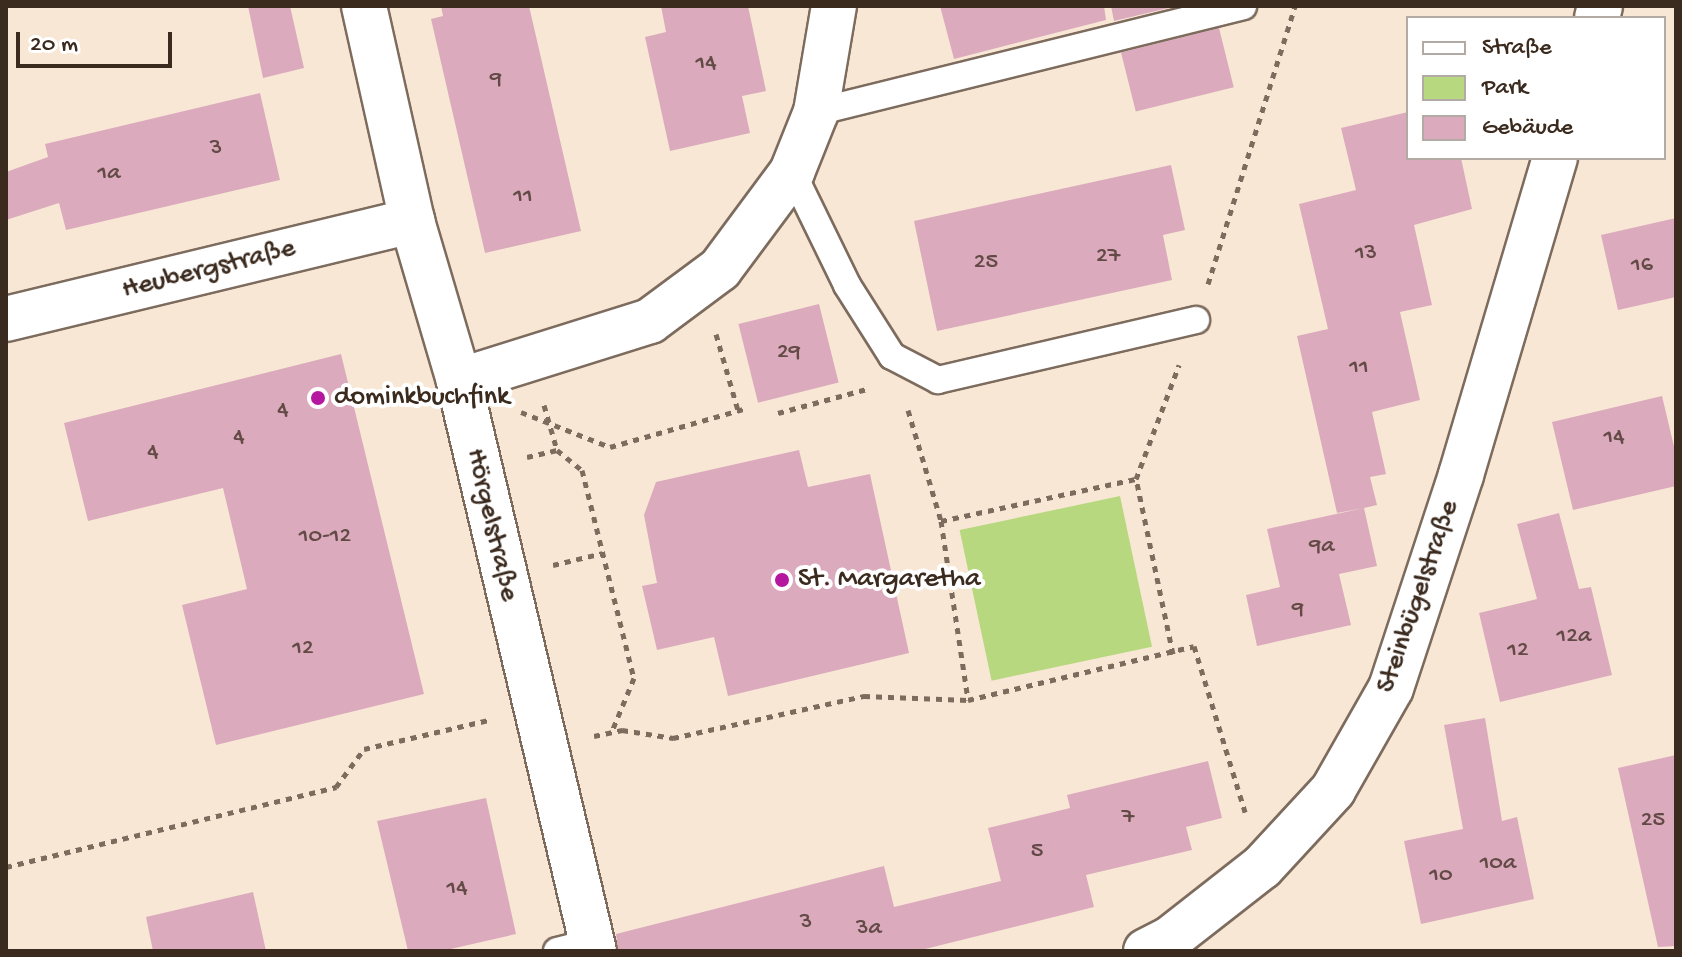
<!DOCTYPE html>
<html>
<head>
<meta charset="utf-8">
<style>
	body { margin:0 }
	#map { position:relative; width:1682px; height:957px; overflow:hidden; background:#f8e7d5; font-family:"Gochi Hand",sans-serif }
	div>[style] { position:absolute }
	.green>* { inset:0; background:#b8d87f; transform-origin:0 0 }
	.building>* { inset:0; background:#dbabbd; transform-origin:0 0 }
	.path>* { height:5px; margin-top:-2.5px; transform-origin:0; background:repeating-linear-gradient(90deg,#7d6c5e 0 6px,transparent 0 12px) }
	.roads { filter:drop-shadow(2px 0 #7d6c5e) drop-shadow(-2px 0 #7d6c5e) drop-shadow(0 2px #7d6c5e) drop-shadow(0 -2px #7d6c5e) }
	.lane>* { height:26px; margin:-13px; padding:0 13px; transform-origin:13px; border-radius:13px; background:#fff }
	.street>* { height:44px; margin:-22px; padding:0 22px; transform-origin:22px; border-radius:22px; background:#fff }
	.dots>* { width:22px; height:22px; translate:-50% -50%; box-sizing:border-box; border:4px solid #fff; border-radius:50% }
	span { translate:-50% -50%; white-space:nowrap; text-align:center; line-height:1.15; -webkit-text-stroke:8px #fff; paint-order:stroke }
	.number-label { font-size:24px; color:#634a46 }
	.number-label span { -webkit-text-stroke-width:0 }
	.street-label { font-size:28px; color:#3b2a1e }
	.poi-label { font-size:28px; color:#3b2a1e }
	.left { translate:0 -50%; text-align:left }
	.frame { position:absolute; inset:0; border:8px solid #3b2a1e; pointer-events:none }
	.legend { position:absolute; left:1406px; top:16px; width:260px; height:144px; box-sizing:border-box; background:#fff; border:2px solid #b1aaa5; margin:0; padding:10px 14px; list-style:none; font-size:24px; color:#3b2a1e }
	.legend li { display:flex; align-items:center; gap:16px; height:40px }
	.legend b { width:40px; border:2px solid #b1aaa5 }
	.scale { position:absolute; left:16px; top:32px; width:156px; height:36px; box-sizing:border-box; border:4px solid #3b2a1e; border-top:0; padding-left:10px; font-size:24px; line-height:28px; white-space:nowrap; color:#3b2a1e; -webkit-text-stroke:6px #fff; paint-order:stroke }
</style>
</head>
<body>
<div id="map">
	<div class="green">
		<i style="left:1120px;top:496px;width:154px;height:164px;rotate:78deg"></i>
	</div>
	<div class="building">
		<i style="clip-path:polygon(248px 6px,290px 6px,304px 68px,263px 78px)"></i>
		<i style="clip-path:polygon(441px 6px,529px 6px,581px 231px,485px 253px,431px 19px,443px 16px)"></i>
		<i style="clip-path:polygon(661px 6px,748px 6px,766px 91px,742px 96px,750px 133px,670px 151px,645px 37px,666px 32px)"></i>
		<i style="clip-path:polygon(940px 6px,1104px 6px,1106px 20px,954px 59px)"></i>
		<i style="clip-path:polygon(1111px 6px,1177px 6px,1114px 21px)"></i>
		<i style="left:1219px;top:28px;width:61px;height:101px;rotate:76deg"></i>
		<i style="clip-path:polygon(260px 93px,280px 180px,66px 230px,59px 203px,6px 220px,6px 172px,48px 157px,45px 144px)"></i>
		<i style="clip-path:polygon(1408px 112px,1408px 158px,1461px 158px,1472px 209px,1414px 225px,1432px 305px,1400px 312px,1420px 400px,1372px 412px,1386px 474px,1370px 477px,1377px 505px,1364px 508px,1377px 566px,1339px 574px,1351px 625px,1257px 646px,1246px 595px,1280px 587px,1267px 529px,1364px 508px,1337px 513px,1297px 336px,1328px 329px,1299px 204px,1356px 190px,1341px 128px)"></i>
		<i style="clip-path:polygon(1171px 165px,1185px 230px,1163px 235px,1172px 280px,937px 331px,914px 221px)"></i>
		<i style="clip-path:polygon(1676px 218px,1676px 297px,1618px 310px,1601px 235px)"></i>
		<i style="left:819px;top:304px;width:81px;height:83px;rotate:76deg"></i>
		<i style="clip-path:polygon(341px 354px,424px 694px,216px 745px,182px 605px,247px 589px,223px 488px,88px 521px,64px 423px)"></i>
		<i style="clip-path:polygon(1662px 396px,1676px 455px,1676px 486px,1573px 510px,1552px 422px)"></i>
		<i style="clip-path:polygon(799px 450px,808px 487px,870px 474px,909px 653px,728px 696px,714px 637px,657px 650px,642px 586px,657px 583px,644px 515px,656px 482px)"></i>
		<i style="clip-path:polygon(1559px 513px,1579px 589px,1591px 587px,1612px 675px,1500px 702px,1479px 613px,1537px 599px,1517px 524px)"></i>
		<i style="clip-path:polygon(1485px 718px,1502px 821px,1517px 817px,1534px 899px,1421px 924px,1404px 841px,1463px 829px,1444px 725px)"></i>
		<i style="clip-path:polygon(1676px 755px,1676px 946px,1658px 947px,1618px 768px)"></i>
		<i style="clip-path:polygon(1208px 761px,1222px 818px,1186px 827px,1192px 850px,1086px 875px,1094px 907px,917px 951px,618px 951px,616px 934px,884px 866px,894px 907px,1001px 881px,988px 828px,1070px 808px,1067px 795px)"></i>
		<i style="clip-path:polygon(486px 798px,516px 934px,442px 951px,408px 951px,377px 821px)"></i>
		<i style="clip-path:polygon(253px 892px,266px 951px,153px 951px,146px 917px)"></i>
	</div>
	<div class="path">
		<i style="left:1208px;top:284px;width:291px;rotate:-72.6deg"></i>
		<i style="left:716px;top:334px;width:79px;rotate:73.9deg"></i>
		<i style="left:544px;top:405px;width:47px;rotate:73.9deg"></i>
		<i style="left:908px;top:410px;width:116px;rotate:73.4deg"></i>
		<i style="left:941px;top:521px;width:181px;rotate:81.4deg"></i>
		<i style="left:521px;top:412px;width:96px;rotate:21.5deg"></i>
		<i style="left:610px;top:447px;width:142px;rotate:-15.9deg"></i>
		<i style="left:778px;top:413px;width:92px;rotate:-15.1deg"></i>
		<i style="left:527px;top:457px;width:31px;rotate:-13deg"></i>
		<i style="left:557px;top:450px;width:32px;rotate:39deg"></i>
		<i style="left:582px;top:470px;width:214px;rotate:76deg"></i>
		<i style="left:634px;top:678px;width:57px;rotate:112.5deg"></i>
		<i style="left:941px;top:521px;width:199px;rotate:-12.2deg"></i>
		<i style="left:553px;top:565px;width:51px;rotate:-13.5deg"></i>
		<i style="left:1173px;top:654px;width:179px;rotate:-101.9deg"></i>
		<i style="left:1136px;top:479px;width:122px;rotate:-69.3deg"></i>
		<i style="left:594px;top:736px;width:29px;rotate:-12deg"></i>
		<i style="left:622px;top:730px;width:52px;rotate:8.9deg"></i>
		<i style="left:673px;top:738px;width:196px;rotate:-12.4deg"></i>
		<i style="left:864px;top:696px;width:104px;rotate:2.2deg"></i>
		<i style="left:968px;top:700px;width:232px;rotate:-13.4deg"></i>
		<i style="left:1194px;top:646px;width:174px;rotate:72.9deg"></i>
		<i style="left:6px;top:867px;width:340px;rotate:-13.6deg"></i>
		<i style="left:336px;top:787px;width:47px;rotate:-53.6deg"></i>
		<i style="left:364px;top:749px;width:128px;rotate:-13.1deg"></i>
	</div>
	<div class="roads">
		<div class="lane">
			<i style="left:816px;top:112px;width:440px;rotate:-13.9deg"></i>
			<i style="left:792px;top:172px;width:126px;rotate:64deg"></i>
			<i style="left:847px;top:285px;width:84px;rotate:57.6deg"></i>
			<i style="left:892px;top:356px;width:52px;rotate:27.6deg"></i>
			<i style="left:938px;top:380px;width:265px;rotate:-13.1deg"></i>
			<i style="left:557px;top:951px;width:36px;rotate:-14deg"></i>
		</div>
		<div class="street">
			<i style="left:364px;top:6px;width:220px;rotate:77.4deg"></i>
			<i style="left:412px;top:221px;width:167px;rotate:73.6deg"></i>
			<i style="left:459px;top:381px;width:586px;rotate:76.68deg"></i>
			<i style="left:1597px;top:18px;width:12px;rotate:-76deg"></i>
			<i style="left:6px;top:319px;width:418px;rotate:-13.6deg"></i>
			<i style="left:459px;top:381px;width:200px;rotate:-17.4deg"></i>
			<i style="left:650px;top:321px;width:87px;rotate:-36.6deg"></i>
			<i style="left:720px;top:269px;width:121px;rotate:-53.4deg"></i>
			<i style="left:792px;top:172px;width:65px;rotate:-68.2deg"></i>
			<i style="left:816px;top:112px;width:108px;rotate:-80.4deg"></i>
			<i style="left:1146px;top:951px;width:28px;rotate:-27deg"></i>
			<i style="left:1171px;top:938px;width:115px;rotate:-38deg"></i>
			<i style="left:1262px;top:867px;width:105px;rotate:-47.3deg"></i>
			<i style="left:1333px;top:790px;width:117px;rotate:-60.4deg"></i>
			<i style="left:1391px;top:688px;width:224px;rotate:-71.8deg"></i>
			<i style="left:1461px;top:475px;width:331px;rotate:-73.5deg"></i>
		</div>
	</div>
	<div class="dots">
		<i style="left:318px;top:398px;background:#b5179e"></i>
		<i style="left:782px;top:580px;background:#b5179e"></i>
	</div>
	<div class="number-label">
		<span style="left:706px;top:64px">14</span>
		<span style="left:496px;top:80px">9</span>
		<span style="left:216px;top:149px">3</span>
		<span style="left:109px;top:174px">1a</span>
		<span style="left:523px;top:197px">11</span>
		<span style="left:1366px;top:254px">13</span>
		<span style="left:1108px;top:257px">27</span>
		<span style="left:986px;top:263px">25</span>
		<span style="left:1642px;top:266px">16</span>
		<span style="left:789px;top:353px">29</span>
		<span style="left:1359px;top:368px">11</span>
		<span style="left:283px;top:411px">4</span>
		<span style="left:239px;top:438px">4</span>
		<span style="left:1614px;top:438px">14</span>
		<span style="left:153px;top:453px">4</span>
		<span style="left:325px;top:537px">10-12</span>
		<span style="left:1322px;top:547px">9a</span>
		<span style="left:1298px;top:610px">9</span>
		<span style="left:1574px;top:637px">12a</span>
		<span style="left:303px;top:649px">12</span>
		<span style="left:1518px;top:651px">12</span>
		<span style="left:1128px;top:818px">7</span>
		<span style="left:1653px;top:821px">25</span>
		<span style="left:1037px;top:852px">5</span>
		<span style="left:1498px;top:864px">10a</span>
		<span style="left:1441px;top:876px">10</span>
		<span style="left:457px;top:889px">14</span>
		<span style="left:806px;top:923px">3</span>
		<span style="left:869px;top:929px">3a</span>
	</div>
	<div class="street-label">
		<span style="left:209px;top:270px;rotate:-14deg">Heubergstraße</span>
		<span style="left:491px;top:525px;rotate:77deg">Hörgelstraße</span>
		<span style="left:1419px;top:597px;rotate:-71deg">Steinbügelstraße</span>
	</div>
	<div class="poi-label">
		<span class="left" style="left:334px;top:398px">dominkbuchfink</span>
		<span class="left" style="left:798px;top:580px">St. Margaretha</span>
	</div>
	<div class="frame"></div>
	<ul class="legend">
	<li><b style="height:10px;background:#fff"></b>Straße</li>
	<li><b style="height:22px;background:#b8d87f"></b>Park</li>
	<li><b style="height:22px;background:#dbabbd"></b>Gebäude</li>
	</ul>
	<div class="scale">20 m</div>
</div>
</body>
</html>
